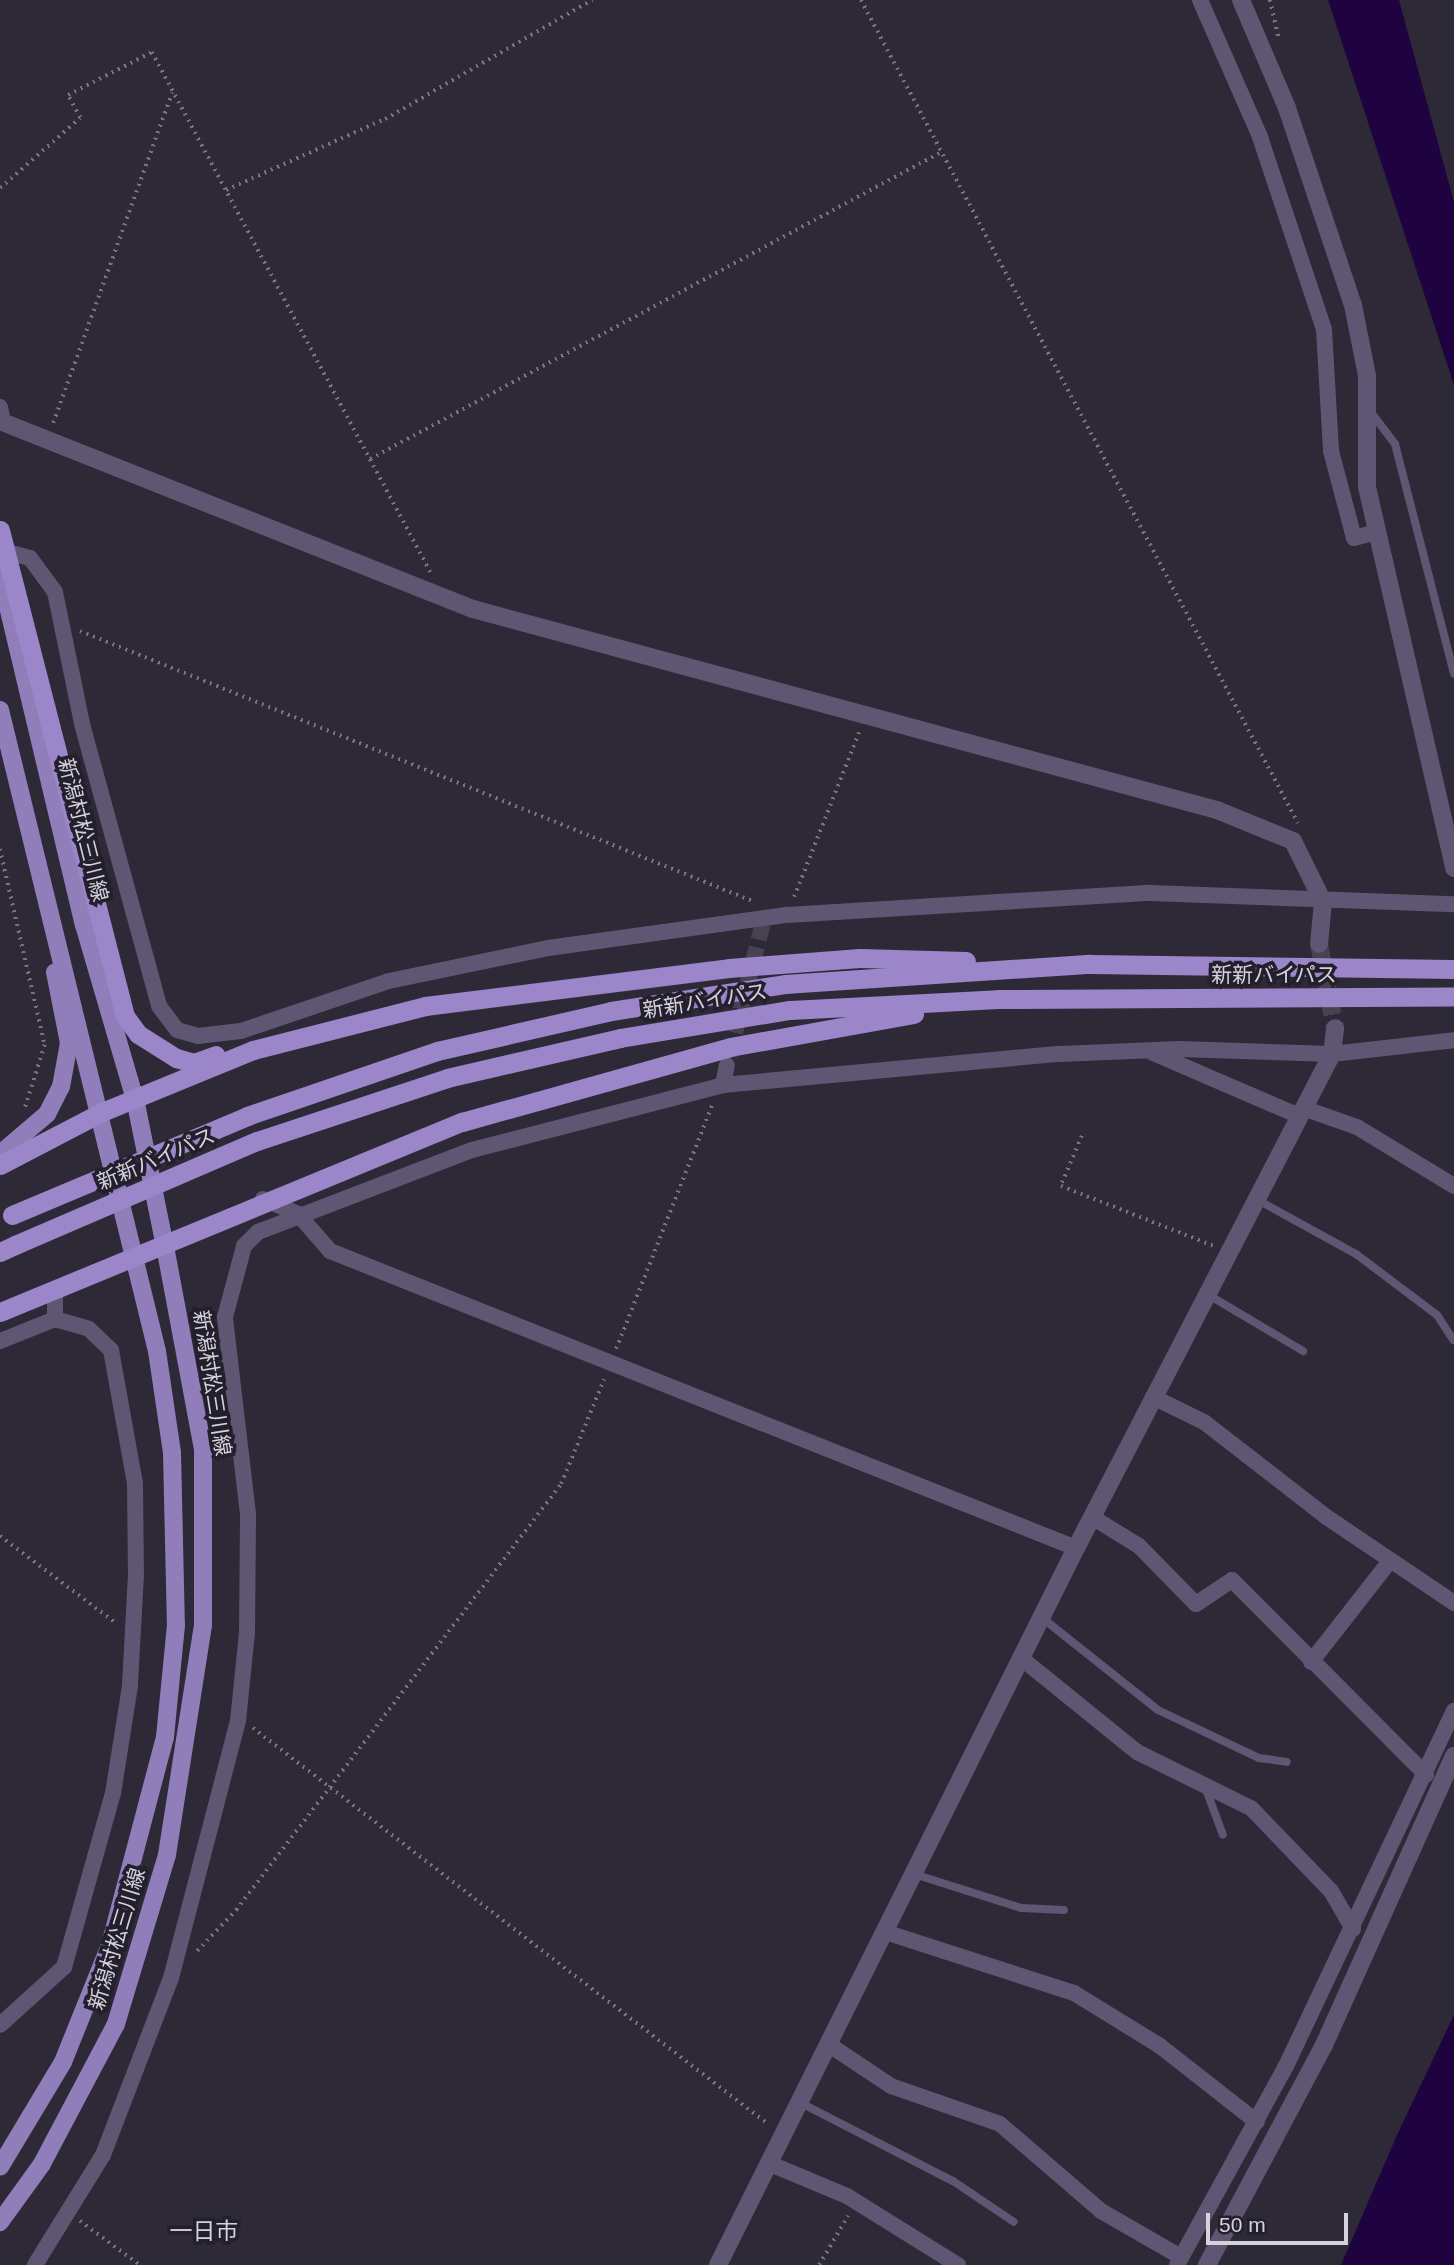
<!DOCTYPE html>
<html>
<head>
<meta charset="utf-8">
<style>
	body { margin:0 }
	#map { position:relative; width:1454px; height:2265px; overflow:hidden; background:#2d2936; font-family:Arial,"Noto Sans JP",sans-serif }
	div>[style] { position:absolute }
	.water>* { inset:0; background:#1f0240 }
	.minor-tunnel>* { height:16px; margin-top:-8px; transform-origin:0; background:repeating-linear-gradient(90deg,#46424f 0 16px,transparent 0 24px) }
	.tertiary-tunnel>* { height:18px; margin-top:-9px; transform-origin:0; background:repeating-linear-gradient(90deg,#46424f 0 18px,transparent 0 27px) }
	.path>* { height:3.5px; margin-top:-1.75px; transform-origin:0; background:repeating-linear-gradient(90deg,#787480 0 2px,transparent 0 7px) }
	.service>* { height:8px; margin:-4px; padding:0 4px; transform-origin:4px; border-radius:4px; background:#5e5673 }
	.minor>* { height:16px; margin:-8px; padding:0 8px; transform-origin:8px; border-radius:8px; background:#5e5673 }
	.tertiary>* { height:18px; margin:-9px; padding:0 9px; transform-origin:9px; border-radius:9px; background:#5e5673 }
	.primary>* { height:18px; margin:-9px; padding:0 9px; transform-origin:9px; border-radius:9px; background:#907eba }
	.trunk>* { height:19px; margin:-9.5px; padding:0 9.5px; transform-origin:9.5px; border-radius:9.5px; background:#9a86c8 }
	.trunk-bridge>* { height:19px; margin:-9.5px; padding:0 9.5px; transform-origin:9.5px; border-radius:9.5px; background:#9a86c8 }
	span { translate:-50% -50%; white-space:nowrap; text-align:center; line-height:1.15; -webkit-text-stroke:7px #231f2c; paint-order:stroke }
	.street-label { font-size:21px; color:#d4d2db }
	.neighbourhood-label { font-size:23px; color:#d4d2db }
	.scale { position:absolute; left:1206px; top:2213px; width:142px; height:32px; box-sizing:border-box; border:4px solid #d4d2db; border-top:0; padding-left:9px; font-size:21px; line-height:24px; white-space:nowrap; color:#d4d2db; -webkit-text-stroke:5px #231f2c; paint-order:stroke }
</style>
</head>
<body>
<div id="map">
	<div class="water">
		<i style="clip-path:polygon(1328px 0,1399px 0,1454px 202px,1454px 385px)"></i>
		<i style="clip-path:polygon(1454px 2015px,1454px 2265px,1341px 2265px,1397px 2135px)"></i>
	</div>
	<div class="minor-tunnel">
		<i style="left:729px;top:1056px;width:137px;rotate:-75.7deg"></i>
	</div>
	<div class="tertiary-tunnel">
		<i style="left:1319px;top:944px;width:86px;rotate:79.2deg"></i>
	</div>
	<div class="path">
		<i style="left:861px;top:0;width:932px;rotate:62.03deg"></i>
		<i style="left:1270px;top:0;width:40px;rotate:77deg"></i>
		<i style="left:0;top:188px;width:106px;rotate:-41.2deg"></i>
		<i style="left:80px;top:118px;width:26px;rotate:-118deg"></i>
		<i style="left:68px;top:95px;width:94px;rotate:-27.1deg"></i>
		<i style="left:152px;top:52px;width:591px;rotate:61.83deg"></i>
		<i style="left:226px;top:190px;width:174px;rotate:-24.1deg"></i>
		<i style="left:385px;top:119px;width:239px;rotate:-29.9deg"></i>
		<i style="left:53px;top:423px;width:351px;rotate:-70.2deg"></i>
		<i style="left:370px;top:459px;width:648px;rotate:-28.26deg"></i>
		<i style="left:80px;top:631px;width:727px;rotate:21.87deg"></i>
		<i style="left:0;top:849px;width:201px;rotate:77.1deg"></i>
		<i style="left:45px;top:1045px;width:66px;rotate:107.6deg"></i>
		<i style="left:794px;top:897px;width:177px;rotate:-68.5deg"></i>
		<i style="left:1082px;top:1136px;width:54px;rotate:112.8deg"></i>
		<i style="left:1061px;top:1186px;width:164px;rotate:21.4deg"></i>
		<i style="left:616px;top:1349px;width:262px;rotate:-68.5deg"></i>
		<i style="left:0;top:1536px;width:145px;rotate:36.9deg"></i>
		<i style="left:253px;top:1728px;width:650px;rotate:37.56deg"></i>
		<i style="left:197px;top:1951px;width:57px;rotate:-46.4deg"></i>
		<i style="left:236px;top:1910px;width:536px;rotate:-52.66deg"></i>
		<i style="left:561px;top:1484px;width:113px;rotate:-67.7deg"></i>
		<i style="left:80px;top:2221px;width:74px;rotate:36.3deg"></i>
		<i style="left:819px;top:2265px;width:57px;rotate:-59.4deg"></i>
	</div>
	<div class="service">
		<i style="left:1370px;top:411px;width:41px;rotate:52.9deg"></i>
		<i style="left:1395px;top:444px;width:237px;rotate:75.6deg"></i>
		<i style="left:1256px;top:1199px;width:114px;rotate:28.8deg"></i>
		<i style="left:1356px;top:1254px;width:101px;rotate:37deg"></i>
		<i style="left:1437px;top:1315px;width:30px;rotate:57deg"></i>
		<i style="left:1207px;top:1294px;width:112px;rotate:30.7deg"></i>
		<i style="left:1041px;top:1617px;width:149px;rotate:38.5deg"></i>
		<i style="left:1158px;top:1710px;width:112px;rotate:25.4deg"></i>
		<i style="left:1259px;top:1758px;width:28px;rotate:8deg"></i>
		<i style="left:1204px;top:1784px;width:54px;rotate:69.6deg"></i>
		<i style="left:914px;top:1874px;width:112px;rotate:17.6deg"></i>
		<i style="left:1021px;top:1908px;width:43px;rotate:2.7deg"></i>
		<i style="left:799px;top:2102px;width:173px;rotate:27.2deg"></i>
		<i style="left:953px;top:2181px;width:73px;rotate:33.9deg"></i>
	</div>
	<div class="minor">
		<i style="left:1200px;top:0;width:150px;rotate:66.3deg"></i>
		<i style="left:1260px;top:137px;width:202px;rotate:71.6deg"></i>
		<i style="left:1324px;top:329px;width:122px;rotate:86.7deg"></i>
		<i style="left:1331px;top:451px;width:90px;rotate:75.2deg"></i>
		<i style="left:1354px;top:538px;width:24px;rotate:-15deg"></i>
		<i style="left:0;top:407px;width:16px;rotate:79deg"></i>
		<i style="left:0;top:550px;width:31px;rotate:15deg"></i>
		<i style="left:30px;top:558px;width:42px;rotate:53.7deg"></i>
		<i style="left:55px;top:592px;width:135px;rotate:78.4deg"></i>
		<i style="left:82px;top:724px;width:292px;rotate:74.7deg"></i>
		<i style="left:159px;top:1006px;width:30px;rotate:53deg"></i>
		<i style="left:177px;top:1030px;width:22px;rotate:16deg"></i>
		<i style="left:198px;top:1036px;width:43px;rotate:-6.6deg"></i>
		<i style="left:241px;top:1031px;width:156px;rotate:-18.7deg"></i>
		<i style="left:389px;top:981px;width:162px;rotate:-11.7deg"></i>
		<i style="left:548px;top:948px;width:241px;rotate:-7.9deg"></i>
		<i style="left:787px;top:915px;width:364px;rotate:-3.5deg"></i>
		<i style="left:1150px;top:893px;width:304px;rotate:2.1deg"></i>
		<i style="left:1153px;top:1053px;width:159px;rotate:23.3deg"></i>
		<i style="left:723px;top:1085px;width:20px;rotate:-79deg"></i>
		<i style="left:1303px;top:1108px;width:57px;rotate:19.4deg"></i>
		<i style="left:1357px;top:1127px;width:114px;rotate:31.3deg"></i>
		<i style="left:263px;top:1199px;width:38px;rotate:23deg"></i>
		<i style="left:298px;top:1214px;width:49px;rotate:49.1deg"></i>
		<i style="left:330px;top:1251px;width:803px;rotate:21.71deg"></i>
		<i style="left:55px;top:1289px;width:30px;rotate:90deg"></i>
		<i style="left:0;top:1341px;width:59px;rotate:-21.8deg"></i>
		<i style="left:55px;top:1319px;width:35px;rotate:16deg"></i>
		<i style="left:89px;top:1329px;width:30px;rotate:44deg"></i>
		<i style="left:111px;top:1350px;width:136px;rotate:79.8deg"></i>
		<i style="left:135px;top:1484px;width:90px;rotate:89.4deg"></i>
		<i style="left:136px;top:1574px;width:112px;rotate:93.1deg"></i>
		<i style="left:130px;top:1686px;width:108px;rotate:99deg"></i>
		<i style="left:113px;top:1793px;width:181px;rotate:105.7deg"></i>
		<i style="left:64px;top:1967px;width:86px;rotate:137.8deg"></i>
		<i style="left:1153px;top:1397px;width:57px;rotate:26.1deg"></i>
		<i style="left:1204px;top:1422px;width:153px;rotate:37.8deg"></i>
		<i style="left:1325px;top:1516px;width:156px;rotate:34deg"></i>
		<i style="left:1092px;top:1517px;width:55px;rotate:31.7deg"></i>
		<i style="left:1139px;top:1546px;width:81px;rotate:45.5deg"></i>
		<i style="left:1196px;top:1604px;width:43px;rotate:-33.7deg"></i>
		<i style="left:1232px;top:1580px;width:275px;rotate:45.1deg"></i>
		<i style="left:1021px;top:1658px;width:149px;rotate:39deg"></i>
		<i style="left:1137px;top:1752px;width:127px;rotate:26.2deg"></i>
		<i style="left:1251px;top:1808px;width:115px;rotate:46.1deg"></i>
		<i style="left:1331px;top:1891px;width:44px;rotate:59.9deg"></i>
		<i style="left:1311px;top:1662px;width:128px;rotate:-52deg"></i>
		<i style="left:885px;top:1932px;width:199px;rotate:17.9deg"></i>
		<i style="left:1074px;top:1993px;width:101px;rotate:31.6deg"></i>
		<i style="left:1160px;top:2046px;width:123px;rotate:38.1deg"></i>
		<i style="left:828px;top:2044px;width:76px;rotate:33.7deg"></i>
		<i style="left:891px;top:2086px;width:115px;rotate:19.2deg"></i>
		<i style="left:1000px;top:2124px;width:133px;rotate:40.7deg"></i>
		<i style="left:1101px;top:2211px;width:92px;rotate:29.9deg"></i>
		<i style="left:768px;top:2163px;width:86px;rotate:22.7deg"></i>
		<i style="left:847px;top:2196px;width:131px;rotate:31.9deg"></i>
		<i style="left:35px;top:2265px;width:129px;rotate:-58.3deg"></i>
		<i style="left:103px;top:2155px;width:190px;rotate:-69deg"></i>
		<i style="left:171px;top:1978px;width:266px;rotate:-75.4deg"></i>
		<i style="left:238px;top:1721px;width:88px;rotate:-84.2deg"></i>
		<i style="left:247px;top:1633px;width:119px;rotate:-89.5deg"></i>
		<i style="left:248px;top:1514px;width:198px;rotate:-96.7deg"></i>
		<i style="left:225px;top:1317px;width:73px;rotate:-75deg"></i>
		<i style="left:244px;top:1246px;width:20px;rotate:-45deg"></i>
		<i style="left:258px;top:1232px;width:229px;rotate:-21deg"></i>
		<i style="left:472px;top:1150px;width:259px;rotate:-14.5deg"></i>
		<i style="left:723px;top:1085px;width:338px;rotate:-5.3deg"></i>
		<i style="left:1060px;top:1054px;width:119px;rotate:-2.4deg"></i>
		<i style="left:1179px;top:1049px;width:153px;rotate:1.9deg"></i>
		<i style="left:1332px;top:1054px;width:123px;rotate:-6.5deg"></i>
		<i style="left:1177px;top:2265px;width:227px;rotate:-61.3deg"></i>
		<i style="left:1286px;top:2066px;width:393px;rotate:-64.7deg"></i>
	</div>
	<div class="tertiary">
		<i style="left:1241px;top:0;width:117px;rotate:66.9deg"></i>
		<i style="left:1287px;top:108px;width:208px;rotate:71.5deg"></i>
		<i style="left:1353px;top:305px;width:72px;rotate:78.8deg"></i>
		<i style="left:1367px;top:376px;width:111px;rotate:90deg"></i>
		<i style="left:1367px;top:487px;width:391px;rotate:77.1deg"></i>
		<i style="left:0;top:421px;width:509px;rotate:21.68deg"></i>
		<i style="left:473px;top:609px;width:771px;rotate:15.12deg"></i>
		<i style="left:1217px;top:810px;width:82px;rotate:22.2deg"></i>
		<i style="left:1293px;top:841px;width:68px;rotate:63.8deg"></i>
		<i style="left:1323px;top:902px;width:42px;rotate:95.4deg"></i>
		<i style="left:718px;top:2265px;width:801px;rotate:-63.47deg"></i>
		<i style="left:1076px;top:1548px;width:556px;rotate:-62.61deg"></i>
		<i style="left:1332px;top:1054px;width:26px;rotate:-83deg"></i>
		<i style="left:1207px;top:2265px;width:249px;rotate:-62deg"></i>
		<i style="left:1324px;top:2045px;width:317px;rotate:-65.8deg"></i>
	</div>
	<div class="primary">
		<i style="left:0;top:573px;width:362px;rotate:76.6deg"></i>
		<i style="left:84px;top:925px;width:181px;rotate:73.7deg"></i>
		<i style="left:135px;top:1099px;width:145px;rotate:78.5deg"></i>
		<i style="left:164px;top:1241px;width:212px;rotate:79.4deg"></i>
		<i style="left:203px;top:1449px;width:176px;rotate:90deg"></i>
		<i style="left:203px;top:1625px;width:233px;rotate:98.9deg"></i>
		<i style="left:167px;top:1855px;width:177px;rotate:106.8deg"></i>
		<i style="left:116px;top:2024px;width:158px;rotate:117.9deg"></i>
		<i style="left:42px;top:2164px;width:72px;rotate:125.9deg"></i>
		<i style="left:0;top:710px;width:660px;rotate:76.24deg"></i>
		<i style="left:157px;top:1351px;width:103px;rotate:81.6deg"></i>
		<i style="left:172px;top:1453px;width:172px;rotate:88.7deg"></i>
		<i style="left:176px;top:1625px;width:113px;rotate:95.6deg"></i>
		<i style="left:165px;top:1737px;width:215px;rotate:104.8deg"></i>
		<i style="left:110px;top:1945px;width:126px;rotate:111.9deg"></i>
		<i style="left:63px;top:2062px;width:122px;rotate:121deg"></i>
		<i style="left:0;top:1154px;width:62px;rotate:-40.4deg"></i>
		<i style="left:47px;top:1114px;width:30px;rotate:-63deg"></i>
		<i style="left:61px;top:1087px;width:45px;rotate:-79.7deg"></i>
		<i style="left:69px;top:1043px;width:72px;rotate:-101.2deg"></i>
	</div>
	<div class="trunk">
		<i style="left:0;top:530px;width:502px;rotate:75.58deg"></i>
		<i style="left:125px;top:1016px;width:22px;rotate:54deg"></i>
		<i style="left:138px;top:1034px;width:45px;rotate:32.3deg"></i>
		<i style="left:176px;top:1058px;width:19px;rotate:16deg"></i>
		<i style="left:194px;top:1063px;width:23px;rotate:-20deg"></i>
		<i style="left:247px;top:1116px;width:201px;rotate:-18.9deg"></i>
		<i style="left:437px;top:1051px;width:179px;rotate:-12.9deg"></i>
		<i style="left:611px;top:1011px;width:176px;rotate:-8.8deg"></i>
		<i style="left:785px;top:984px;width:306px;rotate:-3.8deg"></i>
		<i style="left:1090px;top:964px;width:364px;rotate:0.8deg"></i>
		<i style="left:257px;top:1141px;width:200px;rotate:-18.3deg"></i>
		<i style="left:447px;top:1078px;width:178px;rotate:-13deg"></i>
		<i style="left:620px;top:1038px;width:172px;rotate:-9.4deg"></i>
		<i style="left:790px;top:1010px;width:208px;rotate:-3deg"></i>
		<i style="left:998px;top:999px;width:456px;rotate:-0.3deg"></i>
		<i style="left:0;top:1165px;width:115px;rotate:-27.5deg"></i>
		<i style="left:102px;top:1112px;width:163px;rotate:-22.3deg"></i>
		<i style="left:253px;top:1050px;width:178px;rotate:-14.3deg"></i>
		<i style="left:425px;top:1006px;width:306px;rotate:-7.1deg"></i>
		<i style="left:729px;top:968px;width:131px;rotate:-4.4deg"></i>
		<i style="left:860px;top:958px;width:106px;rotate:1.6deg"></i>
		<i style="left:0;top:1252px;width:17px;rotate:-25deg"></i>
		<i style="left:0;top:1312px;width:500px;rotate:-22.4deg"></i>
		<i style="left:462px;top:1122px;width:278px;rotate:-15.6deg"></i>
		<i style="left:730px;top:1047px;width:187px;rotate:-10.2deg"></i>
	</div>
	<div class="trunk-bridge">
		<i style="left:12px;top:1215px;width:255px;rotate:-22.8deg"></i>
		<i style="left:15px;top:1245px;width:263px;rotate:-23.3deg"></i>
	</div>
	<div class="street-label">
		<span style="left:83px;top:830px;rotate:76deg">新潟村松三川線</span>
		<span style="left:1274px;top:975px">新新バイパス</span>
		<span style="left:705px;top:1001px;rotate:-9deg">新新バイパス</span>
		<span style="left:156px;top:1159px;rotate:-23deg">新新バイパス</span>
		<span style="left:212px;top:1383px;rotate:81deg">新潟村松三川線</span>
		<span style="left:117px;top:1939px;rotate:-73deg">新潟村松三川線</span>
	</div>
	<div class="neighbourhood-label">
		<span style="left:204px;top:2231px">一日市</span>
	</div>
	<div class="scale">50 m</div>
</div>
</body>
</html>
